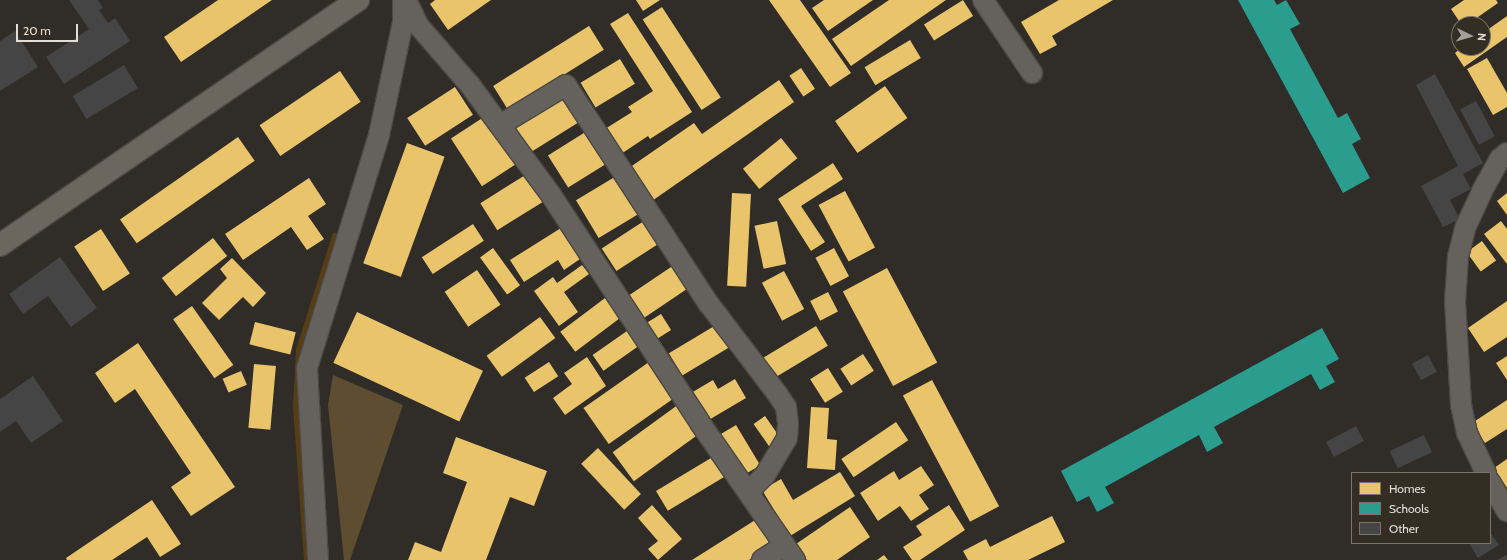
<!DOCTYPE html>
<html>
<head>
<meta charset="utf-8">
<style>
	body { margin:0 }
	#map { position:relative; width:1507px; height:560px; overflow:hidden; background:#302c27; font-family:Cabin,sans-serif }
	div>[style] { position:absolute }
	.green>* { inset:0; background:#5f4d32 }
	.homes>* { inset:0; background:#e9c46a; transform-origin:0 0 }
	.schools>* { inset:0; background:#2a9d8f }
	.stream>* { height:6px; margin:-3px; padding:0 3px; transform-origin:3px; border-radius:3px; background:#573d13 }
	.building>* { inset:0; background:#454545; transform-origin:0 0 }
	.roads { filter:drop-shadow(1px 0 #4c4944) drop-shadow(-1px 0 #4c4944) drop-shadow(0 1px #4c4944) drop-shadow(0 -1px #4c4944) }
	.minor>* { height:20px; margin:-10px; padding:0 10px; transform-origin:10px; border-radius:10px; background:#65625d }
	.major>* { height:22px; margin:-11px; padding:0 11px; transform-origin:11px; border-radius:11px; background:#6c675e }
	span { translate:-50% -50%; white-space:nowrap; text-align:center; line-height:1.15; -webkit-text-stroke:4px #342d23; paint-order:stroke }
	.legend { position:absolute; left:1351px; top:472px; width:140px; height:72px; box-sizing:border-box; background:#342d23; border:1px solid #7a746b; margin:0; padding:5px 7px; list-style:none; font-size:12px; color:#e2ded7 }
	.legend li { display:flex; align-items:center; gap:8px; height:20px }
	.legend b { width:20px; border:1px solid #7a746b }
	.north { position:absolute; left:1451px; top:16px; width:40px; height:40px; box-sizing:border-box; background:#342d23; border:1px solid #7a746b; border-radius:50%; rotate:95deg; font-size:11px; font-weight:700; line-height:16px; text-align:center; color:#e2ded7 }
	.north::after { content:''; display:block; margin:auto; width:14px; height:18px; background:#a4a099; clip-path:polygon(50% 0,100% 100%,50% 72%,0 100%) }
	.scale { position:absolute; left:16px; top:24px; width:62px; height:18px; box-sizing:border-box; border:2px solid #e2ded7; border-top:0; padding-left:5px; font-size:12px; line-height:14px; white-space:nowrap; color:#e2ded7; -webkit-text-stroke:3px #342d23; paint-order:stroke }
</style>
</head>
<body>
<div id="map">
	<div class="green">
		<i style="clip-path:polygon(333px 375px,403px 405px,350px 560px,344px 560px,328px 405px)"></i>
	</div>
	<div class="homes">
		<i style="clip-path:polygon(218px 0,272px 0,181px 62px,164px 37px)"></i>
		<i style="clip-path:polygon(435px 0,491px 0,448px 30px,430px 4px)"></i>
		<i style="clip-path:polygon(636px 0,660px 0,643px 11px)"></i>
		<i style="clip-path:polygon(769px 0,800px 0,851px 73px,830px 87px)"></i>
		<i style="clip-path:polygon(824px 0,873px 0,828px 31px,812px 8px)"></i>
		<i style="clip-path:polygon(889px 0,946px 0,851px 66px,832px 39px)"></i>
		<i style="left:963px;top:0;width:19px;height:46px;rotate:58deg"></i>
		<i style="clip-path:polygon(1059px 0,1113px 0,1052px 36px,1057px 45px,1040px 54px,1021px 22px)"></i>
		<i style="clip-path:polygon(1464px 0,1496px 0,1498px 3px,1468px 24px,1461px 24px,1451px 9px)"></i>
		<i style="left:662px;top:7px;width:108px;height:23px;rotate:57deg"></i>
		<i style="clip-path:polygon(628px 13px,692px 112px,650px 139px,648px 136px,621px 154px,605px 129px,632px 112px,628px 107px,653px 91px,610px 24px)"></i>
		<i style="clip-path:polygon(1507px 16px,1507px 37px,1464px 67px,1455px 53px,1461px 48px,1483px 48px,1483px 33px)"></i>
		<i style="left:589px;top:26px;width:28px;height:113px;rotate:58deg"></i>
		<i style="left:910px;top:40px;width:21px;height:53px;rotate:59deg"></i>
		<i style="clip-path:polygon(1487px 58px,1507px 93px,1507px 107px,1493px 115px,1467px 69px)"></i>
		<i style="left:620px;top:59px;width:29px;height:46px;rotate:59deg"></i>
		<i style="left:801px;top:68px;width:25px;height:14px;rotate:56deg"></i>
		<i style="left:340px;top:71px;width:37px;height:97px;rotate:56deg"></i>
		<i style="clip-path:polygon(779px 80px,794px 102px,649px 203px,626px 170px,694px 123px,702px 134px)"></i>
		<i style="left:885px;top:86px;width:39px;height:61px;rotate:55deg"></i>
		<i style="left:455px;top:87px;width:33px;height:57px;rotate:57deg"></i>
		<i style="left:565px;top:93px;width:32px;height:60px;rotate:58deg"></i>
		<i style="left:487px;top:115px;width:57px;height:43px;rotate:57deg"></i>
		<i style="left:587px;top:131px;width:38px;height:46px;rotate:58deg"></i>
		<i style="left:238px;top:137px;width:29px;height:144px;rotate:55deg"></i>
		<i style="left:781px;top:138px;width:26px;height:49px;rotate:51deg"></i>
		<i style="left:407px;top:143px;width:40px;height:128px;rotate:20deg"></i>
		<i style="clip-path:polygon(833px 163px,843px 179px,801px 206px,825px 242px,811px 251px,778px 199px)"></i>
		<i style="left:527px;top:174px;width:32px;height:55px;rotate:58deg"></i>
		<i style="left:618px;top:175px;width:44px;height:49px;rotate:59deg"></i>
		<i style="clip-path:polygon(309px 178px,326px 204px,308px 216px,324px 239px,307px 250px,291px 227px,243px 260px,225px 234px)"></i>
		<i style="left:845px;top:191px;width:64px;height:30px;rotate:62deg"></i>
		<i style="left:732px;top:193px;width:19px;height:93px;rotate:3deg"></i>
		<i style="clip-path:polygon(1507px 193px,1507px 215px,1497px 201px)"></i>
		<i style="left:647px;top:219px;width:27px;height:54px;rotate:57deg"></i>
		<i style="left:777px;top:221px;width:44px;height:23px;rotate:78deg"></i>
		<i style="clip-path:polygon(1501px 221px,1507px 229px,1507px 264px,1484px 234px)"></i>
		<i style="left:473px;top:224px;width:20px;height:61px;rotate:57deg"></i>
		<i style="clip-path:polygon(561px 228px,580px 259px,564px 270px,558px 260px,524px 282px,510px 260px)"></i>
		<i style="left:101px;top:229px;width:53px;height:32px;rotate:57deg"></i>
		<i style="left:213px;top:238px;width:23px;height:65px;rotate:52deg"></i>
		<i style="left:1482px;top:241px;width:24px;height:19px;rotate:54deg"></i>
		<i style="left:493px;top:248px;width:46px;height:16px;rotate:54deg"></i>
		<i style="left:834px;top:248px;width:32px;height:21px;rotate:62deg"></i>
		<i style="clip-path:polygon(232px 258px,266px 293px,253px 307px,243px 297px,219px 320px,202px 303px,227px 278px,220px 269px)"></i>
		<i style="clip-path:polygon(582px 265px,589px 274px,564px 292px,578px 312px,559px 326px,534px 291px,553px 277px,557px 283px)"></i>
		<i style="left:674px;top:265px;width:27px;height:55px;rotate:56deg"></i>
		<i style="left:887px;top:268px;width:107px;height:50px;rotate:62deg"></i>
		<i style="left:477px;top:270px;width:42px;height:39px;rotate:56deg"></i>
		<i style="left:784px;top:271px;width:43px;height:25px;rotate:62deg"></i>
		<i style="left:828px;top:292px;width:22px;height:20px;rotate:63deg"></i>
		<i style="left:605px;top:298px;width:25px;height:56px;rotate:53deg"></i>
		<i style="clip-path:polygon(1507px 301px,1507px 337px,1484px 352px,1468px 328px)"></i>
		<i style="left:192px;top:306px;width:72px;height:23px;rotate:55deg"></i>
		<i style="left:357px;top:312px;width:139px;height:56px;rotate:25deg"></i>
		<i style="left:661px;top:314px;width:19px;height:20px;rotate:58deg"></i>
		<i style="left:540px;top:317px;width:26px;height:66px;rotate:54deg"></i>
		<i style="left:255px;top:322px;width:42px;height:23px;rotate:14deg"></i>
		<i style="left:716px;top:325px;width:26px;height:55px;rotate:59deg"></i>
		<i style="left:816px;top:326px;width:23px;height:62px;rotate:59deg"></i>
		<i style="left:627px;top:331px;width:19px;height:42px;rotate:55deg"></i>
		<i style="clip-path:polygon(138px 343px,235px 487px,191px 516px,171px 487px,191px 473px,135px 389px,115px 403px,95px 373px)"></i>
		<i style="left:863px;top:354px;width:20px;height:27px;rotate:57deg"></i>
		<i style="clip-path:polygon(1507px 356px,1507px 380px,1496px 363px)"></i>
		<i style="clip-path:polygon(587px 357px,606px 386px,565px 415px,553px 398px,572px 384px,564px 373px)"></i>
		<i style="left:549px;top:362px;width:17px;height:29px;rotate:57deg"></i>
		<i style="left:649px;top:362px;width:44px;height:80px;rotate:55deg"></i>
		<i style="left:254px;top:364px;width:22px;height:64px;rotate:5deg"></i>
		<i style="left:828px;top:368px;width:28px;height:21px;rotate:58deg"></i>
		<i style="left:241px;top:371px;width:15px;height:20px;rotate:67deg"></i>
		<i style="clip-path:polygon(735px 379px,746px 398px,707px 421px,691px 393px,713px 380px,718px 389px)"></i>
		<i style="left:932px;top:380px;width:143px;height:33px;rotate:62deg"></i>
		<i style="clip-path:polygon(1507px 400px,1507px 429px,1485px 443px,1472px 423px)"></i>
		<i style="left:679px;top:404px;width:36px;height:82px;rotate:54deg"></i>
		<i style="clip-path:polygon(811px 407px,829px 408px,827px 439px,837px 440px,835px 470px,807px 468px)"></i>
		<i style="left:765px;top:416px;width:28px;height:14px;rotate:55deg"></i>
		<i style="left:896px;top:422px;width:22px;height:66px;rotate:56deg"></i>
		<i style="left:736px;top:425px;width:47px;height:19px;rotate:59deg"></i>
		<i style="clip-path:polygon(456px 437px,547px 471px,534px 506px,510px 497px,486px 560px,408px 560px,415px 542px,441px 552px,467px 482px,443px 473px)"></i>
		<i style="left:598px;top:448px;width:63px;height:23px;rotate:47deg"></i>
		<i style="left:716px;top:455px;width:23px;height:70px;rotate:59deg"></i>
		<i style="clip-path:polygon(1507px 459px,1507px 488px,1494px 468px)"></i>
		<i style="clip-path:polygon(921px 466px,934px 485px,919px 495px,929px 509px,911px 521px,900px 506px,878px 521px,860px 493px,894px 471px,899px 480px)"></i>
		<i style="clip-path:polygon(840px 472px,855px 496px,790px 536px,762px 490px,781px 479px,793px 500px)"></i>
		<i style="clip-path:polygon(152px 500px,181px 544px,160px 557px,147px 537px,112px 560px,67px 560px,66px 558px)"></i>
		<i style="clip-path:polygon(652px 505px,682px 539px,658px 560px,648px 549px,658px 541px,638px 518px)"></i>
		<i style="clip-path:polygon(949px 505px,965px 530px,920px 560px,912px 560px,903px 547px,922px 535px,916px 526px)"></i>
		<i style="clip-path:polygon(850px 507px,870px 537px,837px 560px,807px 560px,796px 544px)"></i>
		<i style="clip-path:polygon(1052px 516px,1065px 542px,1028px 560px,968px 560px,963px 551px,986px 539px,990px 547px)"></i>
		<i style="clip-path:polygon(760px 517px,776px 542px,749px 560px,692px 560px)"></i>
		<i style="clip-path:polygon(884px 555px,888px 560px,877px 560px)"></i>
	</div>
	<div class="schools">
		<i style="clip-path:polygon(1238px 0,1274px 0,1277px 5px,1286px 0,1300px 24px,1290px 29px,1338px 118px,1347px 113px,1361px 139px,1352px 144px,1370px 178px,1343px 193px)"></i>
		<i style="clip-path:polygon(1322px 328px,1339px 359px,1326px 366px,1335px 382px,1320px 390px,1311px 374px,1214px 427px,1223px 443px,1207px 452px,1199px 435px,1105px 487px,1114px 503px,1097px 512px,1089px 496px,1077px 502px,1061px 471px)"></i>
	</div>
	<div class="stream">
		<i style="left:307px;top:560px;width:154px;rotate:-94.1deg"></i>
		<i style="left:296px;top:406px;width:56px;rotate:-86.9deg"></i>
		<i style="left:299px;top:350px;width:120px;rotate:-72.5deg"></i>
	</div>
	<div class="building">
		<i style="clip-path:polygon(69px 0,98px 0,103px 8px,99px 10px,108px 23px,115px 18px,130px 41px,64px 84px,46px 57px,89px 29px)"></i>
		<i style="clip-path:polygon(15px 31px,38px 67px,0 91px,0 41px)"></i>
		<i style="left:124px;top:65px;width:27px;height:60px;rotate:59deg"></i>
		<i style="clip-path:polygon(1435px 74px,1483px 163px,1463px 174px,1471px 189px,1450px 200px,1460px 219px,1443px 227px,1421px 186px,1458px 166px,1416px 85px)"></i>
		<i style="left:1476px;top:101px;width:40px;height:18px;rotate:62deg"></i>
		<i style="clip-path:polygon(60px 257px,97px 308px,71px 327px,48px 296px,23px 314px,9px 294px)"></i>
		<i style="left:1428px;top:355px;width:19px;height:18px;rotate:62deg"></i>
		<i style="clip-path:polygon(33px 376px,63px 421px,31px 443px,16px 421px,0 432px,0 399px)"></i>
		<i style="left:1356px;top:426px;width:17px;height:34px;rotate:62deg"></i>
		<i style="left:1424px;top:435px;width:19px;height:38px;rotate:65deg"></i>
		<i style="clip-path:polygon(1490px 532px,1499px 545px,1478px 558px,1469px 543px,1490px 543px)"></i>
		<i style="clip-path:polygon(1507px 555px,1507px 560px,1497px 560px)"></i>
	</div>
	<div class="roads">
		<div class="minor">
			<i style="left:406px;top:0;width:28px;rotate:64deg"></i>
			<i style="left:418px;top:25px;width:79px;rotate:49.1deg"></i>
			<i style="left:470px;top:85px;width:137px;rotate:53.6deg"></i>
			<i style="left:551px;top:195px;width:272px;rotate:56.8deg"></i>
			<i style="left:700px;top:423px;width:167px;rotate:55.3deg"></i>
			<i style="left:983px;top:0;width:88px;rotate:56.1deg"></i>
			<i style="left:500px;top:125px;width:77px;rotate:-31.2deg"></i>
			<i style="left:566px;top:85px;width:262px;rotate:56.9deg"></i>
			<i style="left:709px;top:304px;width:114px;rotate:52.8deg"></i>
			<i style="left:778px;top:395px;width:14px;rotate:56deg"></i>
			<i style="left:786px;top:407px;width:17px;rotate:83deg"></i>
			<i style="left:788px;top:424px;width:14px;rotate:94deg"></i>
			<i style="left:787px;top:438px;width:43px;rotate:120.7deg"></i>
			<i style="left:765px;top:475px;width:24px;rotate:135deg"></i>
			<i style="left:1486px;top:473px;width:44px;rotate:-115.4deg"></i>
			<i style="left:1467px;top:433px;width:29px;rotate:-102deg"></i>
			<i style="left:1461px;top:405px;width:103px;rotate:-93.3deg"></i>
			<i style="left:1455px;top:302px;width:45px;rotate:-86.2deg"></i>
			<i style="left:1458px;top:257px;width:32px;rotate:-76deg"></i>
			<i style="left:1466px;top:226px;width:38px;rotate:-65deg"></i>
			<i style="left:1482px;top:191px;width:37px;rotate:-61deg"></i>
			<i style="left:1500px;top:159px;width:9px;rotate:-41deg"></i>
			<i style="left:1490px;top:482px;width:34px;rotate:60deg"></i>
			<i style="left:318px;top:560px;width:192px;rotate:-93.3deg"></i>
			<i style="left:307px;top:368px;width:244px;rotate:-72.8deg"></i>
			<i style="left:379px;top:135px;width:116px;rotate:-78deg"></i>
			<i style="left:403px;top:22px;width:22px;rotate:-90deg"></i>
			<i style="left:762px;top:560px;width:27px;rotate:-33deg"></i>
		</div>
		<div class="major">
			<i style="left:0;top:245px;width:434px;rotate:-34.4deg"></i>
		</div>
	</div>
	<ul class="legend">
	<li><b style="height:11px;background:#e9c46a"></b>Homes</li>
	<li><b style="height:11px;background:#2a9d8f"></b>Schools</li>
	<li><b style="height:11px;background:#454545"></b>Other</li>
	</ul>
	<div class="north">N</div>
	<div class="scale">20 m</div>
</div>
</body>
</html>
